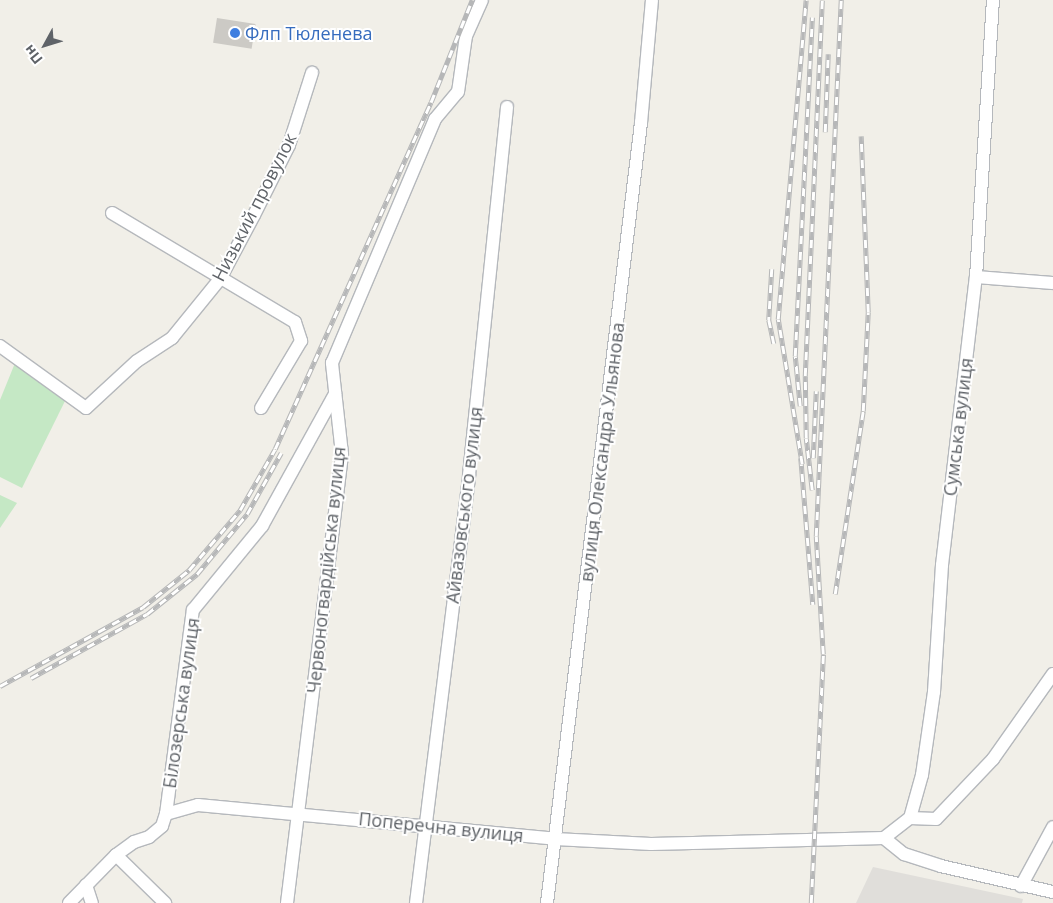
<!DOCTYPE html>
<html>
<head>
<meta charset="utf-8">
<style>
	body { margin:0 }
	#map { position:relative; width:1053px; height:903px; overflow:hidden; background:#f1efe8; font-family:"Open Sans",sans-serif }
	div>[style] { position:absolute }
	.industrial>* { inset:0; background:#e0deda }
	.green>* { inset:0; background:#c5e8c5 }
	.building>* { inset:0; background:#cccac5; transform-origin:0 0 }
	.roads { filter:drop-shadow(1px 0 #b5b8bc) drop-shadow(-1px 0 #b5b8bc) drop-shadow(0 1px #b5b8bc) drop-shadow(0 -1px #b5b8bc) }
	.minor>* { height:12px; margin:-6px; padding:0 6px; transform-origin:6px; border-radius:6px; background:#fff }
	.rail>* { height:4.5px; margin-top:-2.25px; transform-origin:0; background:repeating-linear-gradient(90deg,#fff 0 8px,#b6b7b8 0 16px); box-sizing:border-box; border-block:1px solid #b6b7b8 }
	.dots>* { width:14px; height:14px; translate:-50% -50%; box-sizing:border-box; border:2px solid #fff; border-radius:50% }
	span { translate:-50% -50%; white-space:nowrap; text-align:center; line-height:1.15; -webkit-text-stroke:4px #fff; paint-order:stroke }
	.shop-label { font-size:18px; color:#366cbe }
	.left { translate:0 -50%; text-align:left }
	.street-label { font-size:18px; color:#5f6368 }
	.north { position:absolute; left:20px; top:20px; width:50px; height:50px; -webkit-text-stroke:4px #fff; paint-order:stroke; rotate:231deg; font-size:14px; font-weight:700; line-height:20px; text-align:center; color:#5f6368 }
	.north::after { content:''; display:block; margin:auto; width:18px; height:22px; background:#5f6368; clip-path:polygon(50% 0,100% 100%,50% 72%,0 100%) }
</style>
</head>
<body>
<div id="map">
	<div class="industrial">
		<i style="clip-path:polygon(873px 867px,1023px 899px,1022px 903px,856px 903px)"></i>
	</div>
	<div class="green">
		<i style="clip-path:polygon(15px 363px,66px 399px,22px 488px,0 477px,0 400px)"></i>
		<i style="clip-path:polygon(0 495px,17px 503px,0 528px)"></i>
	</div>
	<div class="building">
		<i style="left:217px;top:18px;width:39px;height:25px;rotate:9deg"></i>
	</div>
	<div class="roads">
		<div class="minor">
			<i style="left:112px;top:213px;width:213px;rotate:30.8deg"></i>
			<i style="left:295px;top:322px;width:20px;rotate:72deg"></i>
			<i style="left:301px;top:341px;width:78px;rotate:120.8deg"></i>
			<i style="left:976px;top:277px;width:77px;rotate:4.5deg"></i>
			<i style="left:0;top:346px;width:106px;rotate:35.8deg"></i>
			<i style="left:86px;top:408px;width:69px;rotate:-42.7deg"></i>
			<i style="left:137px;top:361px;width:42px;rotate:-33.3deg"></i>
			<i style="left:172px;top:338px;width:76px;rotate:-50.9deg"></i>
			<i style="left:220px;top:279px;width:72px;rotate:-62deg"></i>
			<i style="left:254px;top:215px;width:78px;rotate:-63.4deg"></i>
			<i style="left:289px;top:145px;width:76px;rotate:-72.3deg"></i>
			<i style="left:166px;top:814px;width:206px;rotate:-82.5deg"></i>
			<i style="left:193px;top:610px;width:109px;rotate:-50.6deg"></i>
			<i style="left:262px;top:526px;width:151px;rotate:-61.1deg"></i>
			<i style="left:910px;top:818px;width:26px;rotate:2deg"></i>
			<i style="left:936px;top:819px;width:83px;rotate:-46.5deg"></i>
			<i style="left:993px;top:759px;width:104px;rotate:-54.8deg"></i>
			<i style="left:884px;top:838px;width:33px;rotate:-38deg"></i>
			<i style="left:910px;top:818px;width:45px;rotate:-74.4deg"></i>
			<i style="left:922px;top:775px;width:84px;rotate:-81.8deg"></i>
			<i style="left:934px;top:692px;width:127px;rotate:-86.4deg"></i>
			<i style="left:942px;top:565px;width:290px;rotate:-83.3deg"></i>
			<i style="left:976px;top:277px;width:278px;rotate:-86.5deg"></i>
			<i style="left:116px;top:855px;width:69px;rotate:44.4deg"></i>
			<i style="left:86px;top:885px;width:19px;rotate:72deg"></i>
			<i style="left:1021px;top:886px;width:67px;rotate:-61.5deg"></i>
			<i style="left:69px;top:903px;width:67px;rotate:-45.6deg"></i>
			<i style="left:116px;top:855px;width:22px;rotate:-36deg"></i>
			<i style="left:134px;top:842px;width:16px;rotate:-18deg"></i>
			<i style="left:149px;top:837px;width:17px;rotate:-40deg"></i>
			<i style="left:162px;top:826px;width:13px;rotate:-72deg"></i>
			<i style="left:166px;top:814px;width:33px;rotate:-16deg"></i>
			<i style="left:198px;top:805px;width:359px;rotate:5.4deg"></i>
			<i style="left:555px;top:839px;width:96px;rotate:3deg"></i>
			<i style="left:651px;top:844px;width:233px;rotate:-1.5deg"></i>
			<i style="left:884px;top:838px;width:26px;rotate:39deg"></i>
			<i style="left:904px;top:854px;width:39px;rotate:18deg"></i>
			<i style="left:941px;top:866px;width:115px;rotate:13.1deg"></i>
			<i style="left:287px;top:903px;width:452px;rotate:-83deg"></i>
			<i style="left:342px;top:454px;width:92px;rotate:-96.3deg"></i>
			<i style="left:332px;top:363px;width:265px;rotate:-67.1deg"></i>
			<i style="left:435px;top:119px;width:35px;rotate:-50deg"></i>
			<i style="left:458px;top:92px;width:57px;rotate:-81.9deg"></i>
			<i style="left:466px;top:36px;width:39px;rotate:-66deg"></i>
			<i style="left:416px;top:903px;width:431px;rotate:-82.9deg"></i>
			<i style="left:469px;top:475px;width:370px;rotate:-84.1deg"></i>
			<i style="left:547px;top:903px;width:786px;rotate:-83.13deg"></i>
			<i style="left:641px;top:123px;width:123px;rotate:-84.9deg"></i>
		</div>
	</div>
	<div class="rail">
		<i style="left:825px;top:132px;width:78px;rotate:-87.8deg"></i>
		<i style="left:772px;top:269px;width:51px;rotate:93.4deg"></i>
		<i style="left:769px;top:320px;width:24px;rotate:78deg"></i>
		<i style="left:800px;top:406px;width:50px;rotate:-95.7deg"></i>
		<i style="left:795px;top:356px;width:339px;rotate:-87.1deg"></i>
		<i style="left:801px;top:458px;width:147px;rotate:85.3deg"></i>
		<i style="left:813px;top:458px;width:67px;rotate:-87.4deg"></i>
		<i style="left:802px;top:464px;width:147px;rotate:-99.4deg"></i>
		<i style="left:778px;top:319px;width:320px;rotate:-85deg"></i>
		<i style="left:812px;top:490px;width:52px;rotate:-96.6deg"></i>
		<i style="left:806px;top:438px;width:62px;rotate:-90.9deg"></i>
		<i style="left:805px;top:376px;width:376px;rotate:-87.4deg"></i>
		<i style="left:835px;top:594px;width:185px;rotate:-81.3deg"></i>
		<i style="left:863px;top:411px;width:99px;rotate:-87.1deg"></i>
		<i style="left:868px;top:312px;width:176px;rotate:-92.3deg"></i>
		<i style="left:31px;top:678px;width:132px;rotate:-28.9deg"></i>
		<i style="left:147px;top:614px;width:64px;rotate:-38.7deg"></i>
		<i style="left:197px;top:574px;width:78px;rotate:-50.2deg"></i>
		<i style="left:247px;top:514px;width:70px;rotate:-60.9deg"></i>
		<i style="left:0;top:686px;width:163px;rotate:-28.9deg"></i>
		<i style="left:143px;top:607px;width:59px;rotate:-38.8deg"></i>
		<i style="left:189px;top:570px;width:79px;rotate:-49.6deg"></i>
		<i style="left:240px;top:510px;width:70px;rotate:-60.2deg"></i>
		<i style="left:275px;top:449px;width:380px;rotate:-65.8deg"></i>
		<i style="left:431px;top:102px;width:110px;rotate:-68.1deg"></i>
		<i style="left:811px;top:903px;width:249px;rotate:-87.2deg"></i>
		<i style="left:823px;top:654px;width:118px;rotate:-93.4deg"></i>
		<i style="left:816px;top:536px;width:537px;rotate:-87.33deg"></i>
	</div>
	<div class="dots">
		<i style="left:235px;top:33px;background:#3f7fe0"></i>
	</div>
	<div class="shop-label">
		<span class="left" style="left:245px;top:33px">Флп Тюленева</span>
	</div>
	<div class="street-label">
		<span style="left:254px;top:207px;rotate:-63deg">Низький провулок</span>
		<span style="left:958px;top:427px;rotate:-83deg">Сумська вулиця</span>
		<span style="left:602px;top:452px;rotate:-83deg">вулиця Олександра Ульянова</span>
		<span style="left:464px;top:505px;rotate:-83deg">Айвазовського вулиця</span>
		<span style="left:326px;top:570px;rotate:-84deg">Червоногвардійська вулиця</span>
		<span style="left:181px;top:703px;rotate:-82deg">Білозерська вулиця</span>
		<span style="left:441px;top:827px;rotate:6deg">Поперечна вулиця</span>
	</div>
	<div class="north">Пн</div>
</div>
</body>
</html>
